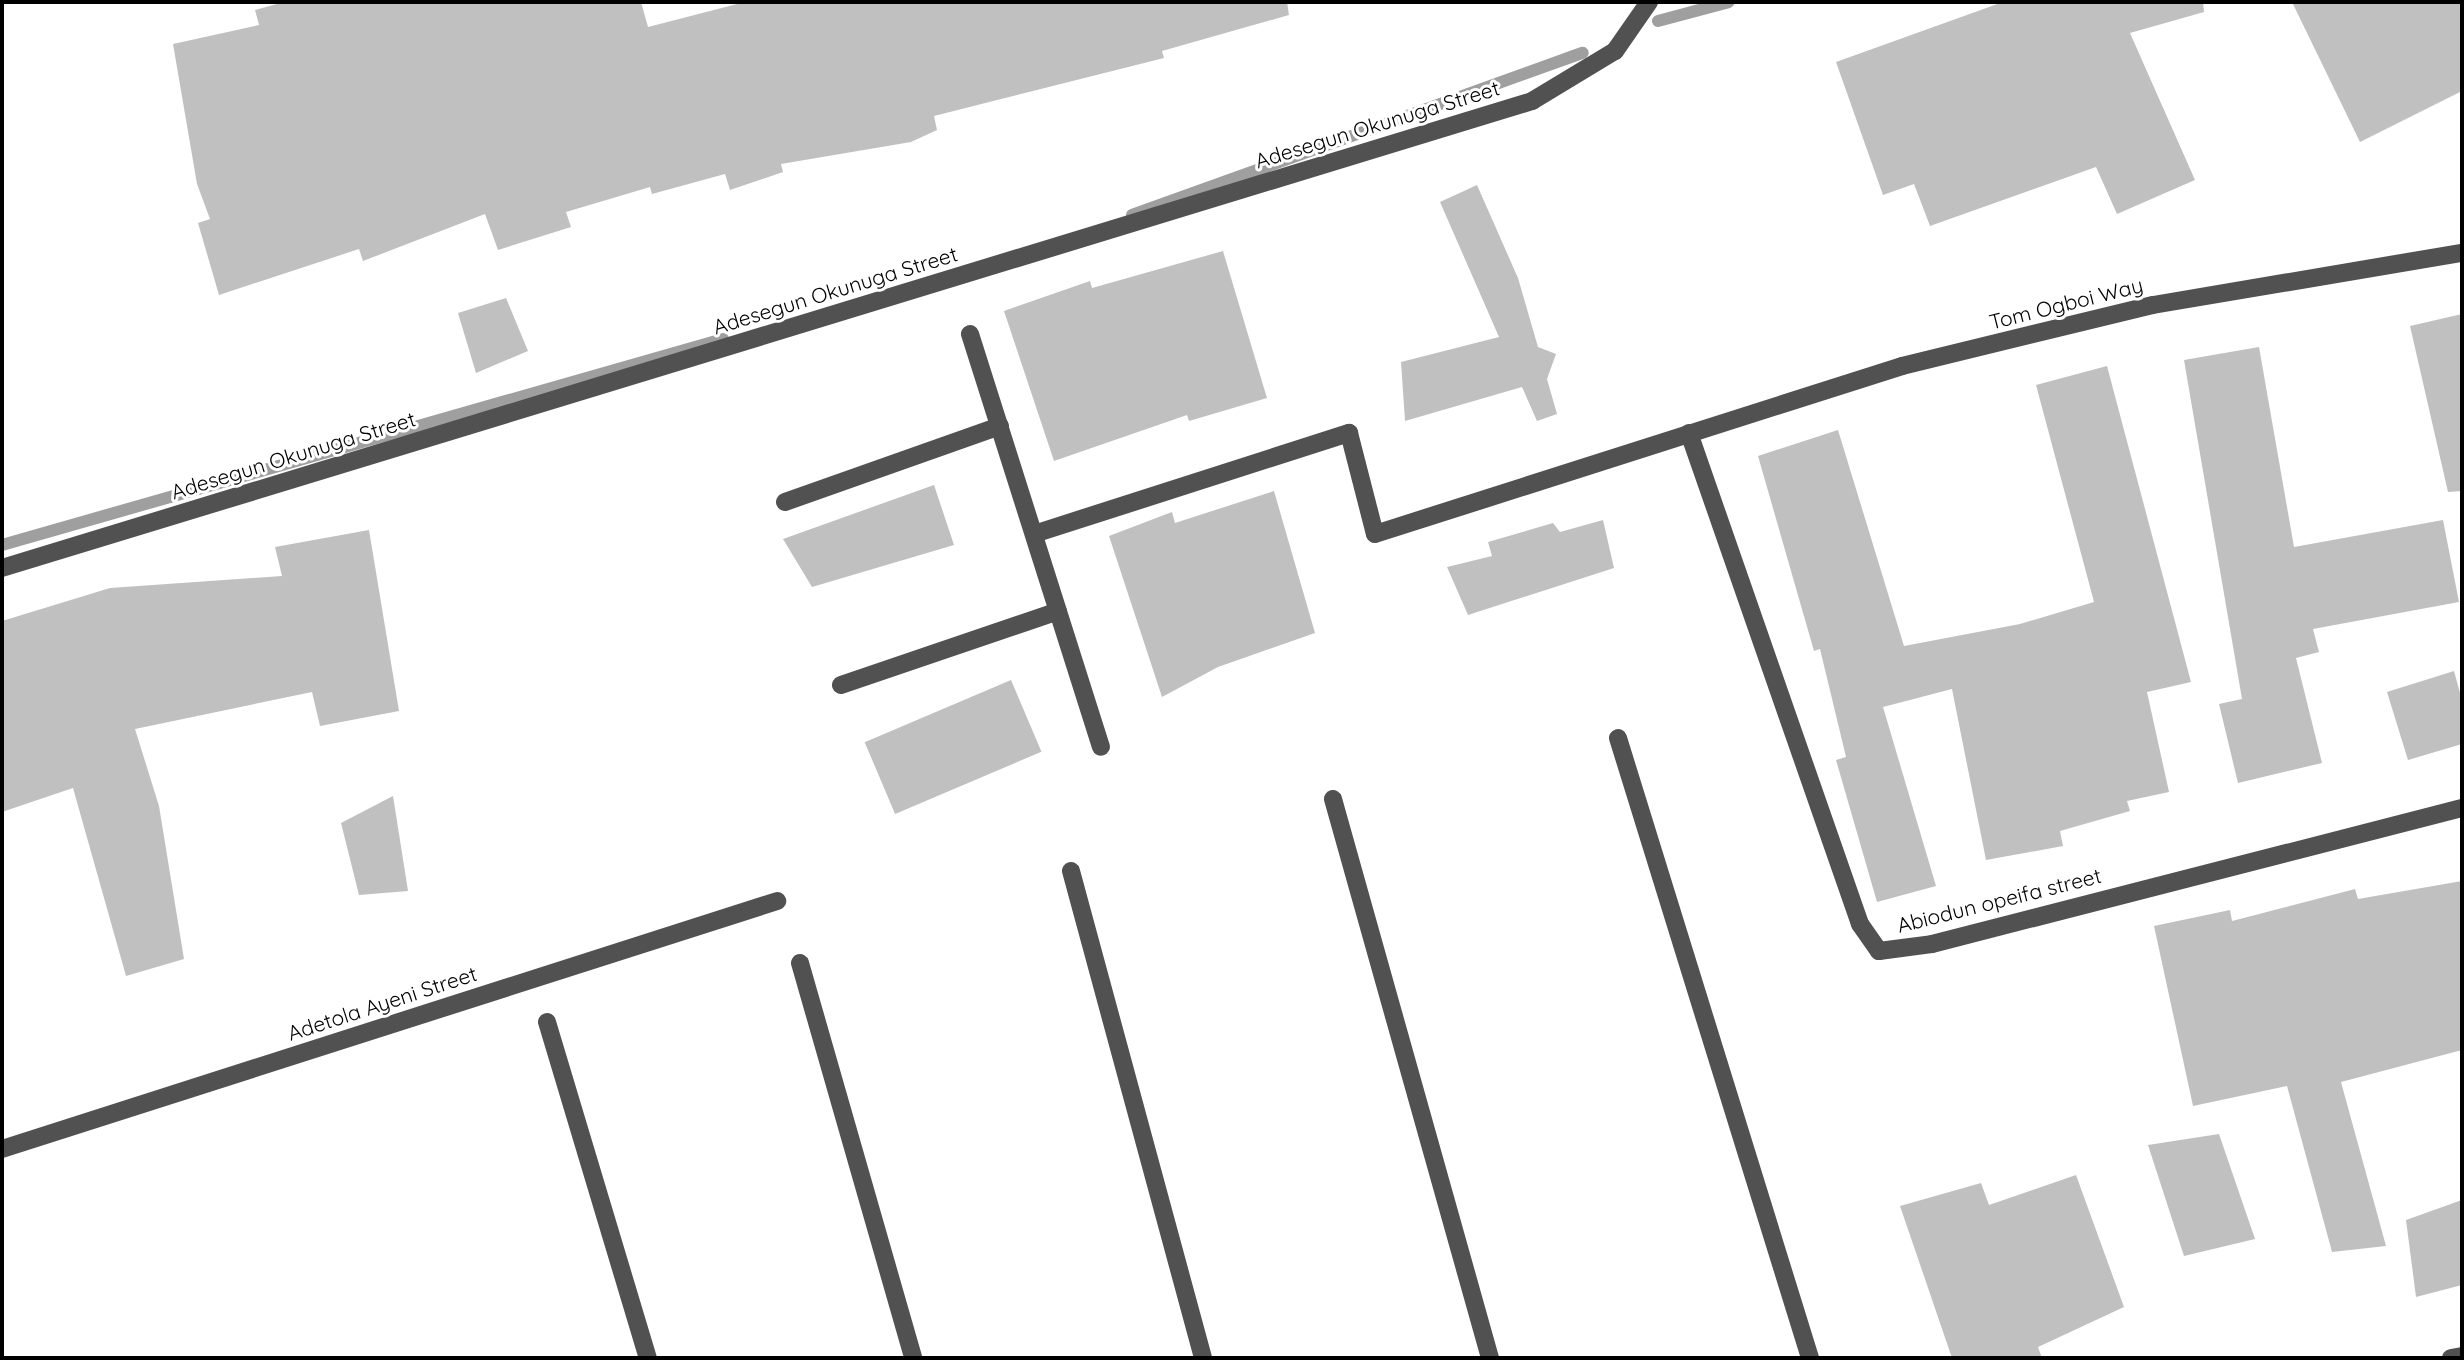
<!DOCTYPE html>
<html>
<head>
<meta charset="utf-8">
<style>
	body { margin:0 }
	#map { position:relative; width:2464px; height:1360px; overflow:hidden; background:#fff; font-family:Quicksand,sans-serif }
	div>[style] { position:absolute }
	.stream>* { height:12px; margin:-6px; padding:0 6px; transform-origin:6px; border-radius:6px; background:#9f9f9f }
	.building>* { inset:0; background:#c0c0c0; transform-origin:0 0 }
	.minor>* { height:18px; margin:-9px; padding:0 9px; transform-origin:9px; border-radius:9px; background:#515151 }
	span { translate:-50% -50%; white-space:nowrap; text-align:center; line-height:1.15; -webkit-text-stroke:6px #fff; paint-order:stroke }
	.street-label { font-size:21px; color:#000 }
	.frame { position:absolute; inset:0; border:4px solid #000; pointer-events:none }
</style>
</head>
<body>
<div id="map">
	<div class="stream">
		<i style="left:1658px;top:21px;width:73px;rotate:-15deg"></i>
		<i style="left:1132px;top:215px;width:479px;rotate:-19.8deg"></i>
		<i style="left:2px;top:545px;width:750px;rotate:-15.95deg"></i>
	</div>
	<div class="building">
		<i style="clip-path:polygon(284px 2px,641px 2px,648px 27px,745px 2px,1287px 2px,1289px 15px,1162px 51px,1164px 58px,934px 116px,937px 130px,911px 142px,781px 164px,783px 172px,730px 190px,725px 174px,652px 194px,650px 187px,566px 212px,571px 227px,498px 250px,485px 214px,363px 261px,359px 249px,219px 295px,198px 223px,210px 219px,197px 184px,173px 44px,259px 25px,255px 10px)"></i>
		<i style="clip-path:polygon(2003px 2px,2203px 2px,2204px 12px,2130px 33px,2195px 180px,2117px 214px,2096px 167px,1930px 226px,1914px 184px,1883px 195px,1836px 62px)"></i>
		<i style="clip-path:polygon(2292px 2px,2462px 2px,2462px 91px,2360px 142px)"></i>
		<i style="clip-path:polygon(1477px 185px,1518px 278px,1538px 347px,1556px 354px,1547px 379px,1557px 414px,1537px 421px,1522px 387px,1405px 421px,1401px 362px,1499px 337px,1440px 202px)"></i>
		<i style="clip-path:polygon(1223px 251px,1267px 398px,1189px 421px,1187px 415px,1054px 461px,1004px 311px,1090px 281px,1092px 288px)"></i>
		<i style="clip-path:polygon(506px 298px,528px 351px,476px 373px,458px 313px)"></i>
		<i style="clip-path:polygon(2462px 314px,2462px 491px,2448px 492px,2410px 326px)"></i>
		<i style="clip-path:polygon(2259px 347px,2294px 547px,2443px 520px,2459px 602px,2313px 629px,2319px 652px,2296px 658px,2322px 763px,2238px 783px,2219px 704px,2242px 699px,2184px 360px)"></i>
		<i style="clip-path:polygon(2107px 366px,2191px 682px,2147px 692px,2169px 792px,2127px 801px,2130px 811px,2060px 831px,2063px 846px,1986px 860px,1952px 689px,1883px 707px,1936px 886px,1877px 902px,1836px 760px,1846px 757px,1820px 649px,1814px 651px,1758px 456px,1838px 430px,1904px 646px,2020px 624px,2094px 602px,2036px 385px)"></i>
		<i style="clip-path:polygon(934px 485px,954px 545px,812px 587px,783px 539px)"></i>
		<i style="clip-path:polygon(1274px 491px,1315px 633px,1218px 667px,1162px 697px,1109px 536px,1172px 512px,1175px 523px)"></i>
		<i style="clip-path:polygon(1603px 520px,1614px 568px,1468px 615px,1447px 567px,1492px 556px,1488px 542px,1553px 523px,1560px 532px)"></i>
		<i style="clip-path:polygon(369px 530px,399px 711px,320px 726px,312px 692px,135px 729px,159px 806px,184px 959px,126px 976px,73px 788px,2px 812px,2px 621px,110px 588px,282px 576px,275px 547px)"></i>
		<i style="clip-path:polygon(2454px 671px,2462px 700px,2462px 744px,2408px 760px,2387px 692px)"></i>
		<i style="left:1011px;top:680px;width:78px;height:159px;rotate:67deg"></i>
		<i style="clip-path:polygon(393px 796px,408px 891px,359px 895px,341px 823px)"></i>
		<i style="clip-path:polygon(2462px 881px,2462px 1050px,2341px 1082px,2386px 1246px,2332px 1252px,2287px 1086px,2193px 1106px,2154px 926px,2230px 910px,2232px 921px,2355px 889px,2358px 899px)"></i>
		<i style="clip-path:polygon(2219px 1134px,2255px 1239px,2184px 1256px,2148px 1145px)"></i>
		<i style="clip-path:polygon(2076px 1175px,2124px 1307px,2038px 1347px,2042px 1358px,1952px 1358px,1900px 1206px,1981px 1183px,1989px 1205px)"></i>
		<i style="clip-path:polygon(2462px 1200px,2462px 1285px,2416px 1297px,2406px 1220px)"></i>
	</div>
	<div class="minor">
		<i style="left:970px;top:334px;width:433px;rotate:72.4deg"></i>
		<i style="left:1689px;top:433px;width:520px;rotate:70.8deg"></i>
		<i style="left:1860px;top:924px;width:33px;rotate:55deg"></i>
		<i style="left:1879px;top:951px;width:53px;rotate:-7.5deg"></i>
		<i style="left:1932px;top:944px;width:547px;rotate:-14.39deg"></i>
		<i style="left:785px;top:502px;width:228px;rotate:-19.5deg"></i>
		<i style="left:1034px;top:534px;width:331px;rotate:-17.8deg"></i>
		<i style="left:1349px;top:433px;width:104px;rotate:75.6deg"></i>
		<i style="left:1375px;top:534px;width:553px;rotate:-17.68deg"></i>
		<i style="left:1902px;top:366px;width:258px;rotate:-13.7deg"></i>
		<i style="left:2153px;top:305px;width:313px;rotate:-9.6deg"></i>
		<i style="left:2px;top:568px;width:1600px;rotate:-16.97deg"></i>
		<i style="left:1532px;top:101px;width:97px;rotate:-31.1deg"></i>
		<i style="left:1615px;top:51px;width:60px;rotate:-55.2deg"></i>
		<i style="left:841px;top:685px;width:229px;rotate:-18.8deg"></i>
		<i style="left:1618px;top:738px;width:649px;rotate:72.79deg"></i>
		<i style="left:1333px;top:799px;width:581px;rotate:74.31deg"></i>
		<i style="left:1071px;top:871px;width:505px;rotate:74.83deg"></i>
		<i style="left:800px;top:963px;width:411px;rotate:74deg"></i>
		<i style="left:547px;top:1022px;width:351px;rotate:73.3deg"></i>
		<i style="left:2px;top:1149px;width:814px;rotate:-17.74deg"></i>
		<i style="left:2451px;top:1358px;width:11px;rotate:-10deg"></i>
	</div>
	<div class="street-label">
		<span style="left:1377px;top:124px;rotate:-17deg">Adesegun Okunuga Street</span>
		<span style="left:835px;top:290px;rotate:-17deg">Adesegun Okunuga Street</span>
		<span style="left:2066px;top:303px;rotate:-14deg">Tom Ogboi Way</span>
		<span style="left:293px;top:455px;rotate:-17deg">Adesegun Okunuga Street</span>
		<span style="left:1999px;top:900px;rotate:-14deg">Abiodun opeifa street</span>
		<span style="left:382px;top:1003px;rotate:-18deg">Adetola Ayeni Street</span>
	</div>
	<div class="frame"></div>
</div>
</body>
</html>
